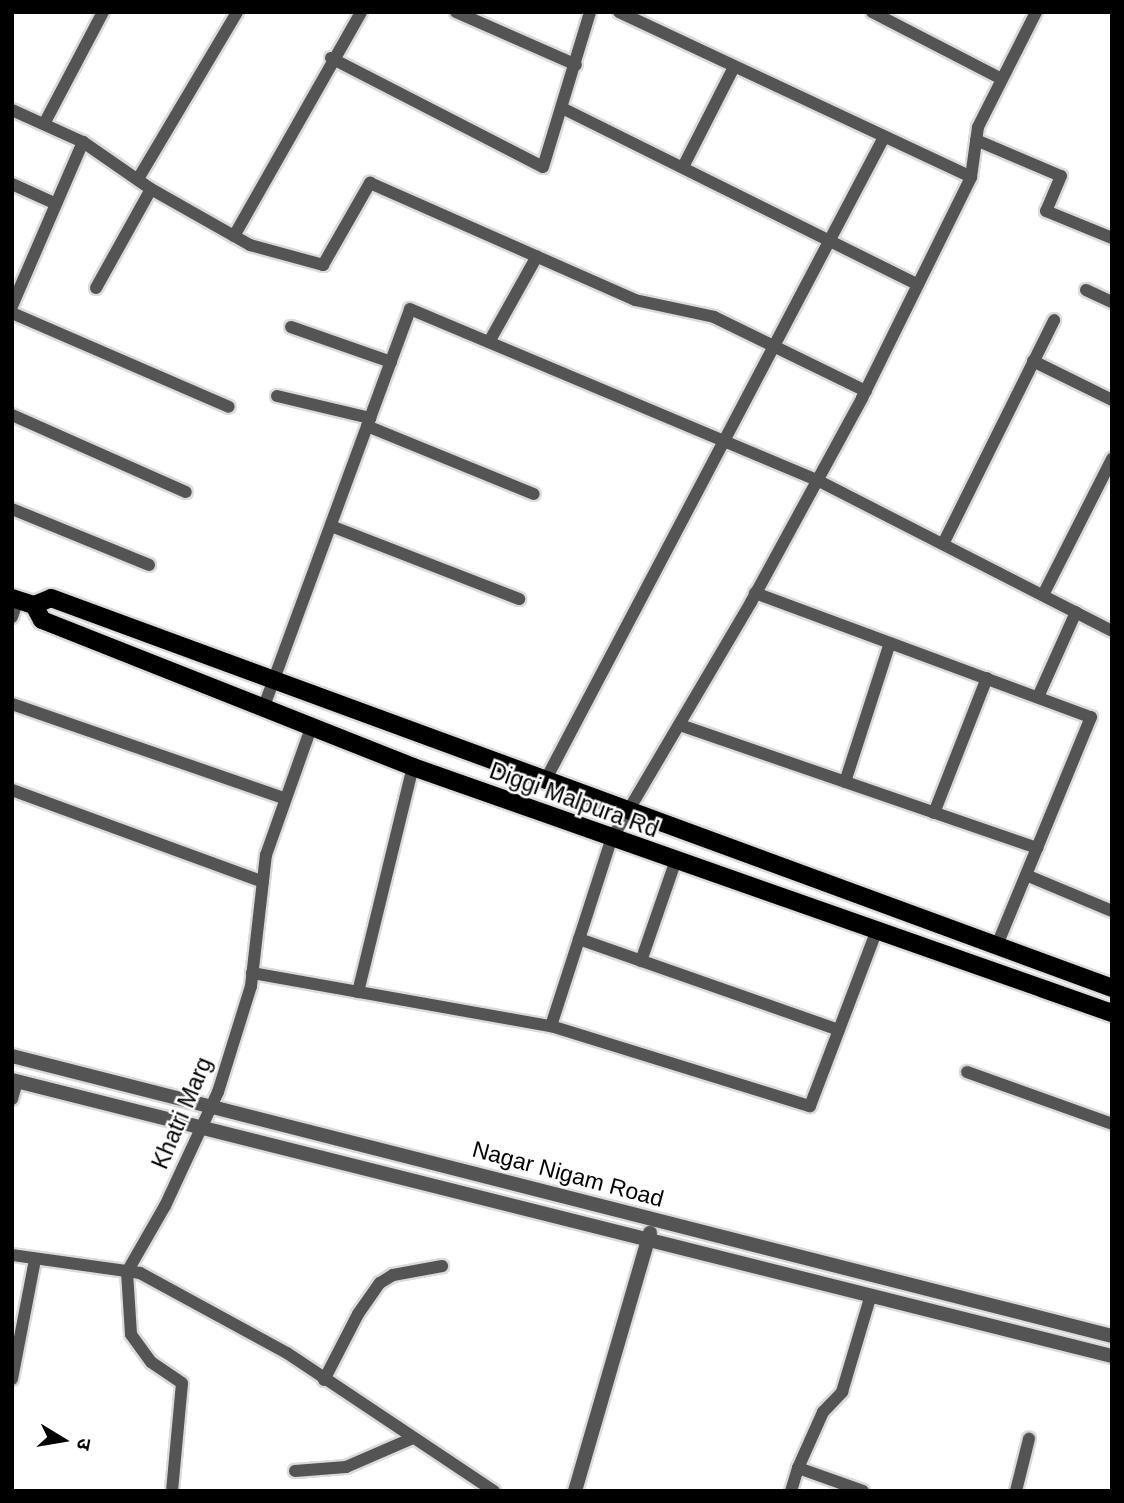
<!DOCTYPE html>
<html>
<head>
<meta charset="utf-8">
<style>
	body { margin:0 }
	#map { position:relative; width:1124px; height:1503px; overflow:hidden; background:#fff; font-family:Arial,"Noto Sans Devanagari",sans-serif }
	div>[style] { position:absolute }
	.roads { filter:drop-shadow(2px 0 #dbdbdb) drop-shadow(-2px 0 #dbdbdb) drop-shadow(0 2px #dbdbdb) drop-shadow(0 -2px #dbdbdb) }
	.minor>* { height:12px; margin:-6px; padding:0 6px; transform-origin:6px; border-radius:6px; background:#545454 }
	.tertiary>* { height:14px; margin:-7px; padding:0 7px; transform-origin:7px; border-radius:7px; background:#545454 }
	.primary>* { height:18px; margin:-9px; padding:0 9px; transform-origin:9px; border-radius:9px; background:#000 }
	span { translate:-50% -50%; white-space:nowrap; text-align:center; line-height:1.15; -webkit-text-stroke:5px #fff; paint-order:stroke }
	.street-label { font-size:23px; color:#000 }
	.frame { position:absolute; inset:0; border:14px solid #000; pointer-events:none }
	.north { position:absolute; left:28px; top:1405px; width:70px; height:70px; -webkit-text-stroke:5px #fff; paint-order:stroke; rotate:101deg; font-size:19px; font-weight:700; line-height:28px; text-align:center; color:#000 }
	.north::after { content:''; display:block; margin:auto; width:24px; height:32px; background:#000; clip-path:polygon(50% 0,100% 100%,50% 72%,0 100%) }
</style>
</head>
<body>
<div id="map">
	<div class="roads">
		<div class="minor">
			<i style="left:456px;top:12px;width:131px;rotate:23.8deg"></i>
			<i style="left:619px;top:12px;width:389px;rotate:25.1deg"></i>
			<i style="left:872px;top:12px;width:146px;rotate:27.3deg"></i>
			<i style="left:331px;top:58px;width:238px;rotate:27.2deg"></i>
			<i style="left:543px;top:167px;width:162px;rotate:-73.1deg"></i>
			<i style="left:564px;top:109px;width:395px;rotate:26.4deg"></i>
			<i style="left:12px;top:110px;width:78px;rotate:24.3deg"></i>
			<i style="left:83px;top:142px;width:83px;rotate:34.7deg"></i>
			<i style="left:151px;top:189px;width:114px;rotate:29.5deg"></i>
			<i style="left:250px;top:245px;width:76px;rotate:15.3deg"></i>
			<i style="left:323px;top:265px;width:95px;rotate:-60.2deg"></i>
			<i style="left:370px;top:183px;width:290px;rotate:23.8deg"></i>
			<i style="left:635px;top:300px;width:81px;rotate:12.1deg"></i>
			<i style="left:714px;top:317px;width:169px;rotate:26deg"></i>
			<i style="left:44px;top:124px;width:127px;rotate:-62.2deg"></i>
			<i style="left:976px;top:140px;width:92px;rotate:23deg"></i>
			<i style="left:1061px;top:176px;width:38px;rotate:113deg"></i>
			<i style="left:1046px;top:211px;width:71px;rotate:22.2deg"></i>
			<i style="left:683px;top:167px;width:112px;rotate:-63deg"></i>
			<i style="left:138px;top:179px;width:194px;rotate:-59.3deg"></i>
			<i style="left:12px;top:184px;width:48px;rotate:24.4deg"></i>
			<i style="left:234px;top:236px;width:257px;rotate:-60.4deg"></i>
			<i style="left:96px;top:288px;width:113px;rotate:-60.9deg"></i>
			<i style="left:1086px;top:290px;width:29px;rotate:25deg"></i>
			<i style="left:12px;top:306px;width:179px;rotate:-66.6deg"></i>
			<i style="left:12px;top:313px;width:236px;rotate:23.4deg"></i>
			<i style="left:291px;top:327px;width:106px;rotate:19.3deg"></i>
			<i style="left:489px;top:342px;width:98px;rotate:-60.8deg"></i>
			<i style="left:1033px;top:361px;width:88px;rotate:26.3deg"></i>
			<i style="left:277px;top:396px;width:96px;rotate:13.3deg"></i>
			<i style="left:12px;top:415px;width:190px;rotate:23.9deg"></i>
			<i style="left:367px;top:426px;width:180px;rotate:22.2deg"></i>
			<i style="left:12px;top:509px;width:148px;rotate:22.2deg"></i>
			<i style="left:331px;top:526px;width:202px;rotate:21.2deg"></i>
			<i style="left:943px;top:544px;width:250px;rotate:-63.6deg"></i>
			<i style="left:755px;top:593px;width:358px;rotate:20.3deg"></i>
			<i style="left:1091px;top:717px;width:247px;rotate:112.4deg"></i>
			<i style="left:1043px;top:595px;width:153px;rotate:-63.1deg"></i>
			<i style="left:12px;top:617px;width:18px;rotate:-71deg"></i>
			<i style="left:1038px;top:697px;width:93px;rotate:-65.9deg"></i>
			<i style="left:12px;top:704px;width:288px;rotate:19.1deg"></i>
			<i style="left:263px;top:709px;width:426px;rotate:-69.8deg"></i>
			<i style="left:410px;top:309px;width:441px;rotate:22.8deg"></i>
			<i style="left:817px;top:480px;width:331px;rotate:27.1deg"></i>
			<i style="left:680px;top:725px;width:378px;rotate:19deg"></i>
			<i style="left:546px;top:779px;width:726px;rotate:-62.23deg"></i>
			<i style="left:845px;top:782px;width:146px;rotate:-72.1deg"></i>
			<i style="left:12px;top:790px;width:267px;rotate:20.1deg"></i>
			<i style="left:934px;top:813px;width:145px;rotate:-68.6deg"></i>
			<i style="left:1026px;top:875px;width:93px;rotate:22.7deg"></i>
			<i style="left:579px;top:939px;width:275px;rotate:19.3deg"></i>
			<i style="left:641px;top:961px;width:104px;rotate:-70.9deg"></i>
			<i style="left:252px;top:973px;width:304px;rotate:10.1deg"></i>
			<i style="left:551px;top:1026px;width:271px;rotate:17.2deg"></i>
			<i style="left:810px;top:1106px;width:186px;rotate:-69.2deg"></i>
			<i style="left:358px;top:992px;width:232px;rotate:-76.3deg"></i>
			<i style="left:551px;top:1026px;width:195px;rotate:-72.1deg"></i>
			<i style="left:611px;top:840px;width:276px;rotate:-59.5deg"></i>
			<i style="left:751px;top:602px;width:232px;rotate:-61.4deg"></i>
			<i style="left:862px;top:398px;width:246px;rotate:-63.7deg"></i>
			<i style="left:971px;top:177px;width:50px;rotate:-82deg"></i>
			<i style="left:978px;top:127px;width:129px;rotate:-63.2deg"></i>
			<i style="left:967px;top:1072px;width:154px;rotate:19.7deg"></i>
			<i style="left:12px;top:1099px;width:19px;rotate:-74deg"></i>
			<i style="left:12px;top:1255px;width:129px;rotate:8deg"></i>
			<i style="left:140px;top:1273px;width:167px;rotate:28.6deg"></i>
			<i style="left:287px;top:1353px;width:249px;rotate:33.7deg"></i>
			<i style="left:12px;top:1379px;width:122px;rotate:-79.1deg"></i>
			<i style="left:324px;top:1380px;width:74px;rotate:-62.7deg"></i>
			<i style="left:358px;top:1314px;width:38px;rotate:-55deg"></i>
			<i style="left:380px;top:1283px;width:15px;rotate:-32deg"></i>
			<i style="left:393px;top:1275px;width:50px;rotate:-10.4deg"></i>
			<i style="left:295px;top:1471px;width:51px;rotate:-4.5deg"></i>
			<i style="left:346px;top:1467px;width:73px;rotate:-23.4deg"></i>
			<i style="left:172px;top:1491px;width:108px;rotate:-84.7deg"></i>
			<i style="left:182px;top:1383px;width:37px;rotate:-146deg"></i>
			<i style="left:151px;top:1362px;width:34px;rotate:-126deg"></i>
			<i style="left:131px;top:1334px;width:62px;rotate:-93.7deg"></i>
			<i style="left:127px;top:1272px;width:76px;rotate:-60.1deg"></i>
			<i style="left:165px;top:1206px;width:126px;rotate:-65.1deg"></i>
			<i style="left:218px;top:1092px;width:111px;rotate:-72.7deg"></i>
			<i style="left:251px;top:986px;width:132px;rotate:-83.5deg"></i>
			<i style="left:266px;top:855px;width:135px;rotate:-70.5deg"></i>
			<i style="left:791px;top:1491px;width:24px;rotate:-73deg"></i>
			<i style="left:863px;top:1491px;width:69px;rotate:-160.5deg"></i>
			<i style="left:798px;top:1468px;width:61px;rotate:-65.9deg"></i>
			<i style="left:823px;top:1412px;width:28px;rotate:-46deg"></i>
			<i style="left:842px;top:1392px;width:101px;rotate:-73.4deg"></i>
			<i style="left:1016px;top:1491px;width:54px;rotate:-76deg"></i>
		</div>
		<div class="tertiary">
			<i style="left:12px;top:1056px;width:1135px;rotate:14.28deg"></i>
			<i style="left:12px;top:1080px;width:1134px;rotate:14.09deg"></i>
			<i style="left:575px;top:1491px;width:269px;rotate:-73.8deg"></i>
		</div>
		<div class="primary">
			<i style="left:12px;top:598px;width:23px;rotate:18deg"></i>
			<i style="left:34px;top:605px;width:18px;rotate:-22deg"></i>
			<i style="left:51px;top:598px;width:1130px;rotate:20.18deg"></i>
			<i style="left:34px;top:605px;width:17px;rotate:62deg"></i>
			<i style="left:42px;top:620px;width:399px;rotate:21.6deg"></i>
			<i style="left:413px;top:767px;width:741px;rotate:19.39deg"></i>
		</div>
	</div>
	<div class="street-label">
		<span style="left:574px;top:800px;rotate:20deg">Diggi Malpura Rd</span>
		<span style="left:182px;top:1113px;rotate:-67deg">Khatri Marg</span>
		<span style="left:568px;top:1174px;rotate:15deg">Nagar Nigam Road</span>
	</div>
	<div class="frame"></div>
	<div class="north">उ</div>
</div>
</body>
</html>
